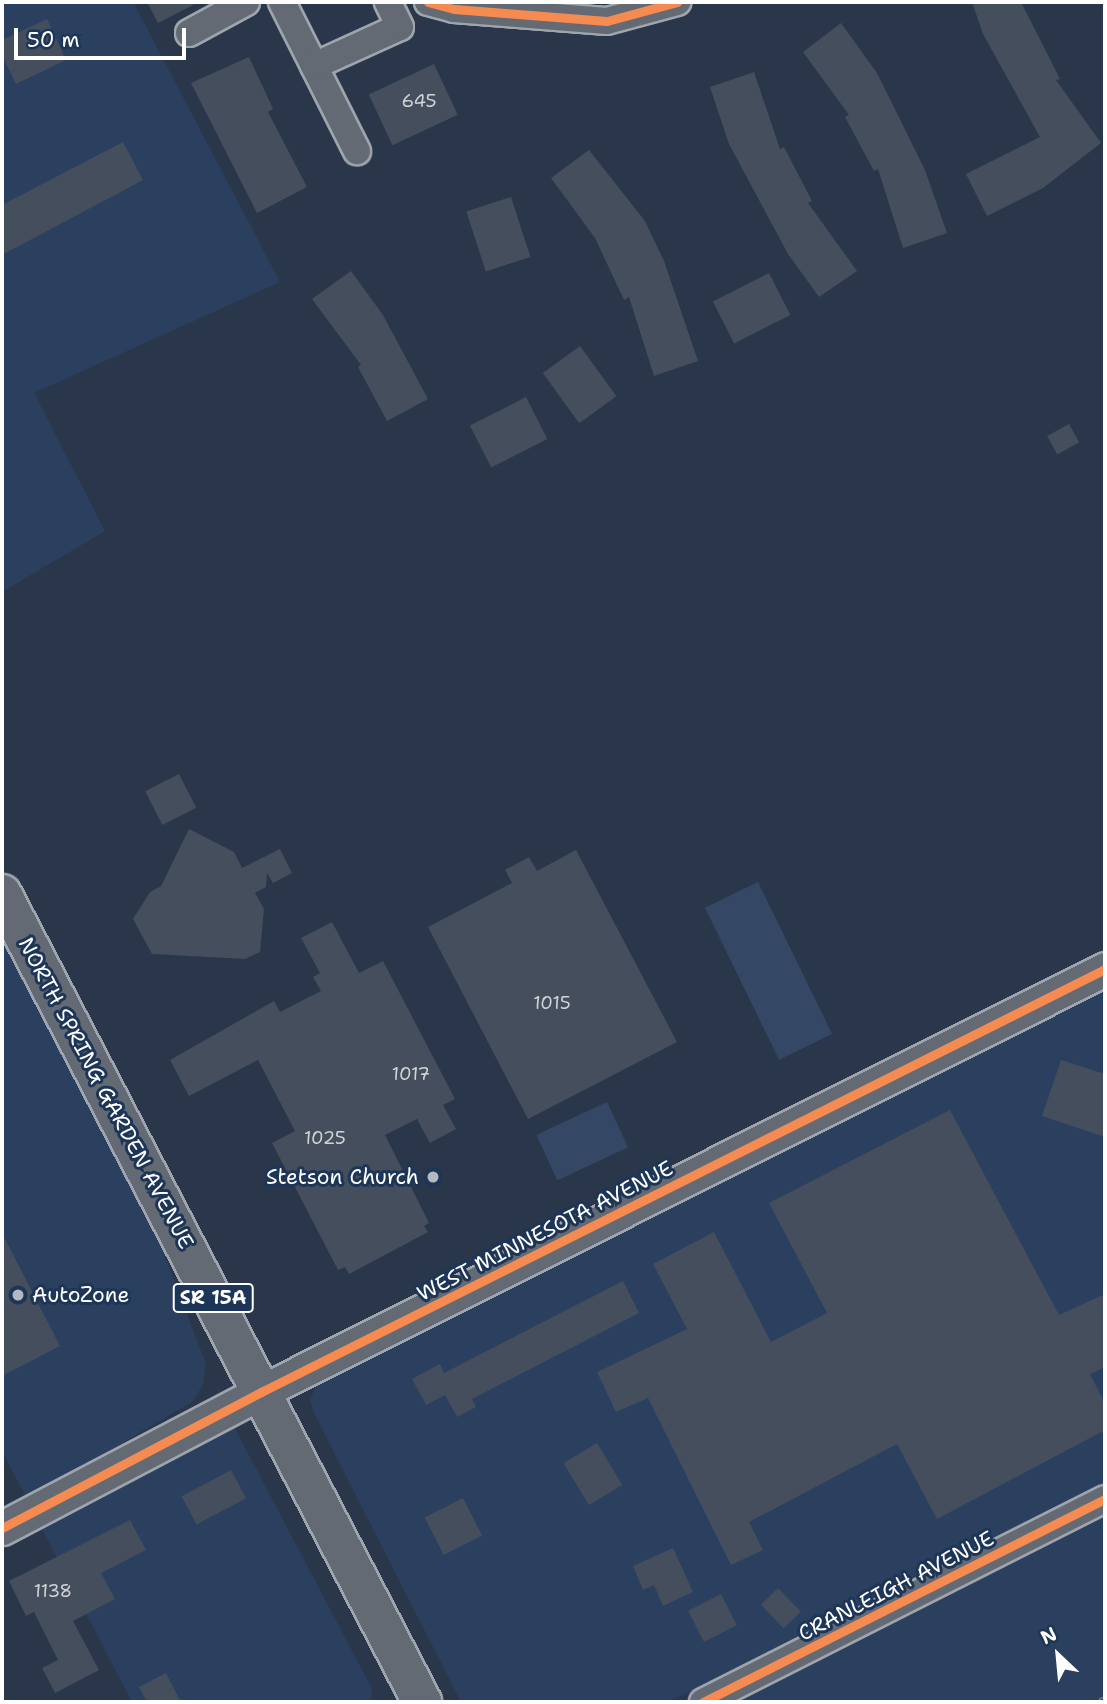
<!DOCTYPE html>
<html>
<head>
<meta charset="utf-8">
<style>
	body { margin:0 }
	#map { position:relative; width:1107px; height:1704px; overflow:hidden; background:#2a374a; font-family:"Shantell Sans",sans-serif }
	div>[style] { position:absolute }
	.built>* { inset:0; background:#2a405e }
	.green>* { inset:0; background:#344865; transform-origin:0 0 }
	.building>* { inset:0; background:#444e5c; transform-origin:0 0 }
	.roads { filter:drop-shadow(2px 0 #9fa5ae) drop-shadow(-2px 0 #9fa5ae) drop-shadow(0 2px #9fa5ae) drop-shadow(0 -2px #9fa5ae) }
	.minor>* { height:26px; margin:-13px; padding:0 13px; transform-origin:13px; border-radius:13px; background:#636a74 }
	.tertiary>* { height:33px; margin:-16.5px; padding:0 16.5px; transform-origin:16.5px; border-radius:16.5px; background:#636a74 }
	.trunk>* { height:38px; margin:-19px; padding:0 19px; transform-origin:19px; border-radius:19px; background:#636a74 }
	.rail>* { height:8px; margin-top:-4px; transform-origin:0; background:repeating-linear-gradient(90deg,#1d3557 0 16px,#6a727c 0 32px); box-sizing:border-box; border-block:2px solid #6a727c }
	.cycleway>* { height:9px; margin:-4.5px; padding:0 4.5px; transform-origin:4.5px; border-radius:4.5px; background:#f68b52 }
	.dots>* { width:19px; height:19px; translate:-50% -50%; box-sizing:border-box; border:4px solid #1d3557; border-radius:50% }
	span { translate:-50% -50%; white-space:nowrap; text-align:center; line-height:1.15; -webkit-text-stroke:6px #1d3557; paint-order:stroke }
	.number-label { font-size:18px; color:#d0d3d6 }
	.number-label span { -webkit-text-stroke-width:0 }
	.shield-label span { padding:2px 5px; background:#1d3557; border:2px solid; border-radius:5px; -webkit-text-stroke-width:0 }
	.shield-label { font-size:19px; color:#fff; font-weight:700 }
	.street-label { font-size:21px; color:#fff }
	.poi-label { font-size:21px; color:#fff }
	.right { translate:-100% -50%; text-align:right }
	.left { translate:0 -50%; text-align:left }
	.frame { position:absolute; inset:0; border:4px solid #fff; pointer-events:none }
	.north { position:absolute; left:1023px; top:1620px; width:70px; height:70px; -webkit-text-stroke:5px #1d3557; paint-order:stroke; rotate:334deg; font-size:19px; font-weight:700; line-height:28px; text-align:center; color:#fff }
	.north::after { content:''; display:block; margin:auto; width:24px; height:32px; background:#fff; clip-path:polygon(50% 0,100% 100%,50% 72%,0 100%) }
	.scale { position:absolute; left:14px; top:28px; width:172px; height:32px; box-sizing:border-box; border:4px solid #fff; border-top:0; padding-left:9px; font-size:21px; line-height:24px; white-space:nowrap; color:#fff; -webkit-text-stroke:5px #1d3557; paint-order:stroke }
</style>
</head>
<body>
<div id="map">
	<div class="built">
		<i style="clip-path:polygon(2px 2px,133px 2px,280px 282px,34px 393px,105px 531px,2px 592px)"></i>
		<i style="clip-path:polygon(2px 919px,125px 1152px,206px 1364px,203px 1385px,192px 1402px,27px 1499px,2px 1451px)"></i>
		<i style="clip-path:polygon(1105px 985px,1105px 1484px,768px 1656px,667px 1702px,461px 1702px,315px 1415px,310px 1400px,316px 1386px)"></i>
		<i style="clip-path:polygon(231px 1421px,372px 1689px,371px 1702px,132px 1702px,39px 1523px)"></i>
		<i style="clip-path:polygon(1105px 1514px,1105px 1702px,733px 1702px,780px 1680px)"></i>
	</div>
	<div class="green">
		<i style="left:758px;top:882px;width:169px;height:59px;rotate:64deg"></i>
		<i style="left:607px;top:1102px;width:50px;height:78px;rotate:65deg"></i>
	</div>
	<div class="building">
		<i style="clip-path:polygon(147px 2px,199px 2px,158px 23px)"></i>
		<i style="clip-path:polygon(972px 2px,1021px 2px,1060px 79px,1056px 80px,1101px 143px,1043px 188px,987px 216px,966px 174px,1040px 137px,983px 34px)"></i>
		<i style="clip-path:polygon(47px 19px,66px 60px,16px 84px,2px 55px,2px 40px)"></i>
		<i style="clip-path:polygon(841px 23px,877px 73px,925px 170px,947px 233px,903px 248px,878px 169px,874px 171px,845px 117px,849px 115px,803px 52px)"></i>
		<i style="clip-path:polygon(249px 57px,273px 109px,268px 112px,307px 187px,257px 213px,191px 83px)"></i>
		<i style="left:434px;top:64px;width:56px;height:72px;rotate:65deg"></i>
		<i style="clip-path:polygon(754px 72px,780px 149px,784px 147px,812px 201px,808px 203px,857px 271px,819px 297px,788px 254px,729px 144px,710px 87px)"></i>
		<i style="clip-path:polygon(123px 142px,143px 180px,2px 255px,2px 205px)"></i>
		<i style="clip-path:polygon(589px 150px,645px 221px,664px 261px,698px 361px,654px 376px,629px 297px,624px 300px,595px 238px,551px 178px)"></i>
		<i style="left:511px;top:197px;width:63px;height:47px;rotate:72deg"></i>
		<i style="clip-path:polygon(351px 271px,383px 315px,428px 399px,387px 421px,358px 367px,361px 365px,312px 299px)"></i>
		<i style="left:769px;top:273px;width:47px;height:63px;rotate:63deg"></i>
		<i style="left:580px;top:346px;width:62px;height:46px;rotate:54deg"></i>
		<i style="left:526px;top:397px;width:47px;height:63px;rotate:63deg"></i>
		<i style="left:1069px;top:424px;width:21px;height:25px;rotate:61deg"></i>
		<i style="left:179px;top:774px;width:38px;height:38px;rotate:63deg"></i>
		<i style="clip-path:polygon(189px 829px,234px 852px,242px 868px,280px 849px,292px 873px,273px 883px,267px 873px,266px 887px,255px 893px,264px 909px,260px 952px,245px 959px,152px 954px,133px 919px,150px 892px,161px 886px)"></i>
		<i style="clip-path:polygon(576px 850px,677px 1042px,528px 1119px,428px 927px,512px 883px,505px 870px,529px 857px,537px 871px)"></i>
		<i style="clip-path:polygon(332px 922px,359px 973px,383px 961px,455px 1099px,443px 1105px,456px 1129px,430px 1143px,417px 1119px,385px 1135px,429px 1223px,424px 1226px,428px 1232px,349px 1274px,345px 1267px,338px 1270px,272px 1143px,295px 1131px,258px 1060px,189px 1096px,170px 1060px,274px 1001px,280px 1012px,321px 991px,313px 977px,320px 973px,301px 938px)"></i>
		<i style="clip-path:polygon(1061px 1060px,1105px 1074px,1105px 1137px,1042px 1116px)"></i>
		<i style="clip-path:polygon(950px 1110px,1059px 1315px,1105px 1294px,1105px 1367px,1090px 1374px,1105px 1404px,1105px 1430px,937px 1519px,897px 1444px,749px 1522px,763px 1550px,731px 1565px,648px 1398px,616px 1412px,597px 1372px,687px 1329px,653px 1264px,714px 1232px,771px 1342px,827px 1313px,769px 1203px)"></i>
		<i style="clip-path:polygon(2px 1233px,60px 1346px,2px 1376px)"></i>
		<i style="clip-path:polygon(623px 1281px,639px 1313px,472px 1399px,476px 1407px,457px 1417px,445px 1395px,426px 1405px,412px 1379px,440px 1364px,444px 1373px)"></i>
		<i style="left:597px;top:1443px;width:49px;height:39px;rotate:59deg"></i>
		<i style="left:231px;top:1470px;width:32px;height:56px;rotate:62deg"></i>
		<i style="left:463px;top:1498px;width:42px;height:43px;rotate:63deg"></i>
		<i style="clip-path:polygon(130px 1520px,146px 1550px,101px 1573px,115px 1599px,73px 1621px,99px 1670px,55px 1693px,42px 1668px,58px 1660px,34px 1612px,26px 1616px,9px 1581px)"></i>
		<i style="clip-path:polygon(673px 1548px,693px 1592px,663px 1606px,654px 1585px,643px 1590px,633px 1566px)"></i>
		<i style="left:778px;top:1588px;width:33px;height:24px;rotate:46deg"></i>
		<i style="left:721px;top:1594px;width:35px;height:37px;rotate:63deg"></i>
		<i style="clip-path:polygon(166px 1673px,181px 1702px,147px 1702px,139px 1687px)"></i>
	</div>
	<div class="roads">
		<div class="minor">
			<i style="left:282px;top:2px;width:167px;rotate:63.3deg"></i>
			<i style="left:428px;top:2px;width:27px;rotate:15deg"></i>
			<i style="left:454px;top:9px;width:153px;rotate:4.5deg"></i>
			<i style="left:607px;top:21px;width:73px;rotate:-15.2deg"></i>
			<i style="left:189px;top:33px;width:65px;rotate:-28.5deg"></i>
			<i style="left:314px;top:66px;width:94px;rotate:-24.4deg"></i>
			<i style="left:400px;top:27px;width:28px;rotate:-116deg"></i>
			<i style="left:703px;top:1702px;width:450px;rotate:-26.8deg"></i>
		</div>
		<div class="tertiary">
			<i style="left:2px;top:1528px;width:293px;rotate:-27.7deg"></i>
			<i style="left:261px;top:1392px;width:944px;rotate:-26.62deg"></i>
		</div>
		<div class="trunk">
			<i style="left:2px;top:894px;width:911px;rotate:62.53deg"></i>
		</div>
	</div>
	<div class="rail">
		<i style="left:1100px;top:1702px;width:5px;rotate:-22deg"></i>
	</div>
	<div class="cycleway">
		<i style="left:428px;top:2px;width:27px;rotate:15deg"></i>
		<i style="left:454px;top:9px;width:153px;rotate:4.5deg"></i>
		<i style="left:607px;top:21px;width:73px;rotate:-15.2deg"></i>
		<i style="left:2px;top:1528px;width:293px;rotate:-27.7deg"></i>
		<i style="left:261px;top:1392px;width:944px;rotate:-26.62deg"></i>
		<i style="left:703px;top:1702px;width:450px;rotate:-26.8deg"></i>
	</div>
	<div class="dots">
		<i style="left:433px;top:1177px;background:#b4b9c0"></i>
		<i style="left:18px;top:1295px;background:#b4b9c0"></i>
	</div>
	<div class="number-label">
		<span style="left:419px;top:101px">645</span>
		<span style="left:552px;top:1003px">1015</span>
		<span style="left:411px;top:1074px">1017</span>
		<span style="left:325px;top:1138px">1025</span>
		<span style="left:53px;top:1591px">1138</span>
	</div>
	<div class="shield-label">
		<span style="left:213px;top:1298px">SR 15A</span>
	</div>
	<div class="street-label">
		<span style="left:106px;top:1093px;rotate:62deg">NORTH SPRING GARDEN AVENUE</span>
		<span style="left:545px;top:1231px;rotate:-27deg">WEST MINNESOTA AVENUE</span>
		<span style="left:896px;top:1586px;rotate:-27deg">CRANLEIGH AVENUE</span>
	</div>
	<div class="poi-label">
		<span class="right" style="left:419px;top:1177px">Stetson Church</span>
		<span class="left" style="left:32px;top:1295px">AutoZone</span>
	</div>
	<div class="frame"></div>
	<div class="north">N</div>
	<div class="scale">50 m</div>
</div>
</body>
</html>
